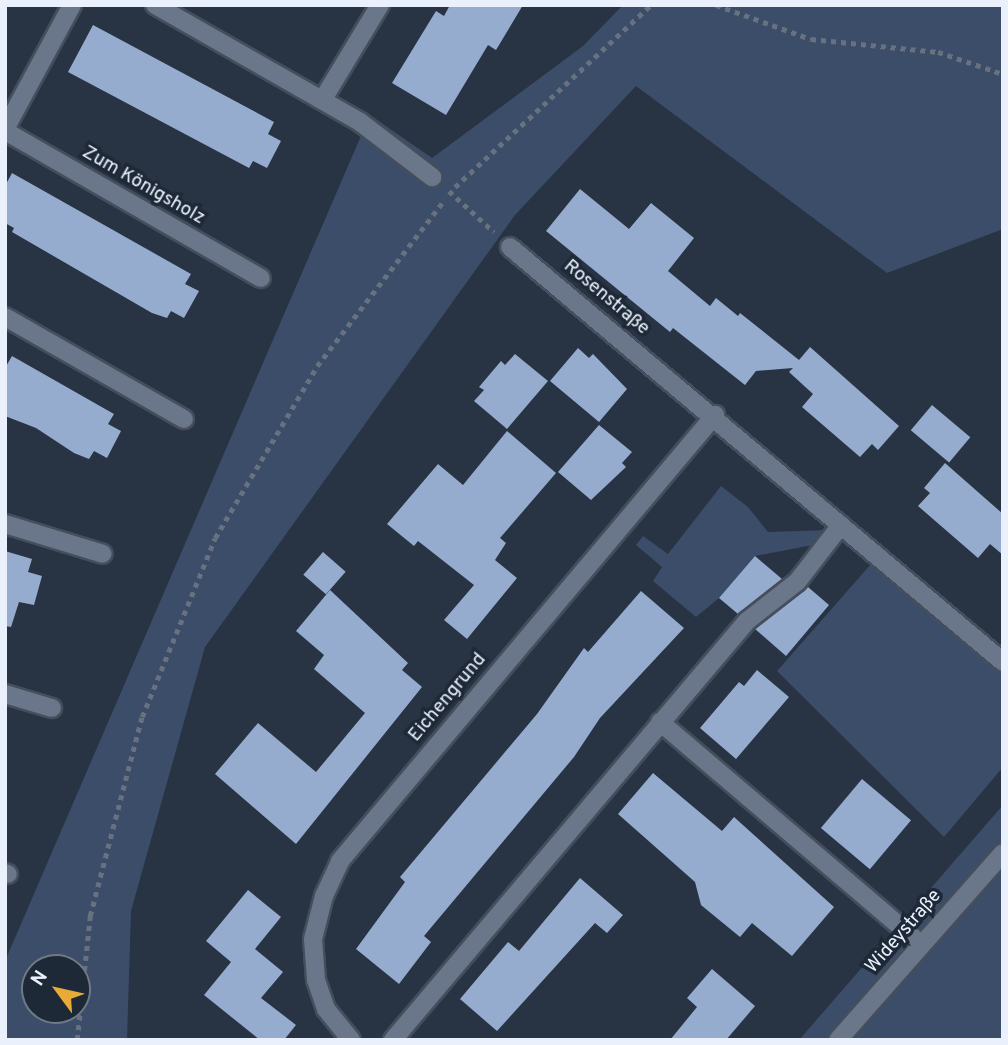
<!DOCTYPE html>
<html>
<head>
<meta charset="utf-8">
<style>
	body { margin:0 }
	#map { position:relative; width:1008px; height:1045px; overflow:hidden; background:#283343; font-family:Overpass,sans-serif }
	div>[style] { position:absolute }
	.green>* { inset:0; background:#3b4d69 }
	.building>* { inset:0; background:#95acce; transform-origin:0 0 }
	.path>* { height:4.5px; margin-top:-2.25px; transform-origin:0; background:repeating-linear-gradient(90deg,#687180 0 5px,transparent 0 10px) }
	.roads { filter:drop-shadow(2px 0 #444e5c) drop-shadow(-2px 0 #444e5c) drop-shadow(0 2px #444e5c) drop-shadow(0 -2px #444e5c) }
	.minor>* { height:18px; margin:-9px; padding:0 9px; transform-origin:9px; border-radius:9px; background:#6a7689 }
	span { translate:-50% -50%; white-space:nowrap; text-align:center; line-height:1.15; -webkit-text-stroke:7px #1e2938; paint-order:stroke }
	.street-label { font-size:19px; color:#eaf1fc }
	.frame { position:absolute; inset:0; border:7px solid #eaf1fc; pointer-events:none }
	.north { position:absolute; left:21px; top:954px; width:70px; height:70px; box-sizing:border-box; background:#1e2938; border:2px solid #707986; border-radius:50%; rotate:303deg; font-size:19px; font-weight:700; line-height:28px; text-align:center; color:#eaf1fc }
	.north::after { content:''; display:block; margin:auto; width:24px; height:32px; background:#e9ab38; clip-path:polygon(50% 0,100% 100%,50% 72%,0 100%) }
</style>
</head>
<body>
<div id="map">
	<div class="green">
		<i style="clip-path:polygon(evenodd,623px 5px,1003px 5px,1003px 229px,887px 273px,636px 86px,515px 215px,205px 647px,131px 911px,127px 1040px,5px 1040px,5px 961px,370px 115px,432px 158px,583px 46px,623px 5px,35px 968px,77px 968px,77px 1010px,35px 1010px,35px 968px)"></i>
		<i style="clip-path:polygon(721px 486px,748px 507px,768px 532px,829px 530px,818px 544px,755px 556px,719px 598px,696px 617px,653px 581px,662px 567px,636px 545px,643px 536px,668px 554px)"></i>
		<i style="clip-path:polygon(878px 556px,1003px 662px,1003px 767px,944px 837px,777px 671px)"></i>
		<i style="clip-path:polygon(1003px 805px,1003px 1040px,799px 1040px)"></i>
	</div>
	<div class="building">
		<i style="clip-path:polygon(450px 5px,523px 5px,496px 50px,488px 45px,446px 115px,392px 83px,436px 11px,444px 16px)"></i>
		<i style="clip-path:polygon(93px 25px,274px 122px,268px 134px,281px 141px,267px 168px,253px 161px,249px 168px,68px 72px)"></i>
		<i style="clip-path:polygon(12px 173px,191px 274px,185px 284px,199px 291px,184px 318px,171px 311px,167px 318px,152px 313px,12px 232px,14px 228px,5px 223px,5px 186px)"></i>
		<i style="clip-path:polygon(580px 189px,629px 229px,651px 203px,694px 238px,668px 271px,710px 306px,716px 298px,738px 316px,740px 313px,799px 360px,810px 347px,899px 426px,878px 450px,872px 444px,860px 457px,802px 407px,813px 394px,789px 372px,793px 368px,756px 371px,745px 385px,673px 328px,670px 332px,546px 231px)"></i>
		<i style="clip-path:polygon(578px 348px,589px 358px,593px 354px,627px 389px,599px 422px,550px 381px)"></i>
		<i style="clip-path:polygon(515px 354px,548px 381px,507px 429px,474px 401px,484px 390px,479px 387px,501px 361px,505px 365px)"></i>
		<i style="clip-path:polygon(12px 356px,114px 414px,108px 424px,121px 431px,107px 458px,94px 451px,89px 459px,74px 453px,36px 428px,5px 416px,5px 368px)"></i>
		<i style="left:932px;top:405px;width:50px;height:33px;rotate:40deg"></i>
		<i style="clip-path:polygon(599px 425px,632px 452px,622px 463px,626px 467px,591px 500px,558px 472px)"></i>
		<i style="clip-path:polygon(507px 431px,556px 473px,500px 538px,506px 543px,495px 560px,517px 578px,467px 639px,444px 620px,474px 585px,418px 541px,414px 546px,387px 524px,438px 464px,463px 485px)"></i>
		<i style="clip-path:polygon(945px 463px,1003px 514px,1003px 555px,990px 544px,978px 558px,918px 506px,930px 493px,924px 488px)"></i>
		<i style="clip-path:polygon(5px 551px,32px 559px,28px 572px,42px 576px,34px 605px,19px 602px,11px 627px,5px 626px)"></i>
		<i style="left:323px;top:552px;width:30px;height:30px;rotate:41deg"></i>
		<i style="clip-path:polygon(755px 556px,782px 579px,738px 614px,719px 598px)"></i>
		<i style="clip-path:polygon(808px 587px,829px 605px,786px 656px,755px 629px)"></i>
		<i style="clip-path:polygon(330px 590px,408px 663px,402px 670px,422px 687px,296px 844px,215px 774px,258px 723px,316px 772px,365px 713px,314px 669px,324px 655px,296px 631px)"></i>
		<i style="clip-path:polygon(641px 591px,684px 628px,600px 718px,574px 757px,424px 936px,431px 942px,399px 984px,356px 949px,405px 882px,400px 877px,537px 714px,584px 648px,588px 652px)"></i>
		<i style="clip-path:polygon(757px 670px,789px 697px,736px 759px,700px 728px,739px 682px,744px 686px)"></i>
		<i style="clip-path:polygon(653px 773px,722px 831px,734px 817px,834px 907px,792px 956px,752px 923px,740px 937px,701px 905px,695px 882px,618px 814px)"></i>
		<i style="left:862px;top:779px;width:64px;height:64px;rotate:40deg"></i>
		<i style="clip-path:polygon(580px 878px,623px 915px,607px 933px,595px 923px,497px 1031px,460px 999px,508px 942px,519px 951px)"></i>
		<i style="clip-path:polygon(248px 890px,281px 917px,255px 949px,283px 972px,261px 998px,296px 1025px,284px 1040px,260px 1040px,204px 995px,231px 962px,206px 941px)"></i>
		<i style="clip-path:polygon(712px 969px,755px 1006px,726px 1040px,670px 1040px,697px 1007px,687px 998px)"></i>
	</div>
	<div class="path">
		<i style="left:716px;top:5px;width:101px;rotate:19.7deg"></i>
		<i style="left:811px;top:39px;width:128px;rotate:5.8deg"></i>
		<i style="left:938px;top:52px;width:69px;rotate:18.7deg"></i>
		<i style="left:455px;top:187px;width:267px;rotate:-42.9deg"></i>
		<i style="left:449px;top:191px;width:61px;rotate:42.3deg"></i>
		<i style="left:77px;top:1040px;width:125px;rotate:-84deg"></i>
		<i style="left:90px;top:916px;width:206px;rotate:-75.4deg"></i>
		<i style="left:142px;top:717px;width:193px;rotate:-67.8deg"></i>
		<i style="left:215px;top:538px;width:200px;rotate:-59.3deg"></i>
		<i style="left:317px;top:366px;width:210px;rotate:-52.5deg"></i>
	</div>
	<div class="roads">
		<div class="minor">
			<i style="left:155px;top:5px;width:236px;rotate:29.7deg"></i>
			<i style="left:360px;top:122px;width:91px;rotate:37.4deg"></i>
			<i style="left:323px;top:99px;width:110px;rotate:-58.8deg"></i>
			<i style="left:5px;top:129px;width:141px;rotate:-61.6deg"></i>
			<i style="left:5px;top:131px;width:295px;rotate:29.9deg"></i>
			<i style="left:510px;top:247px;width:644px;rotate:40.09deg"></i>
			<i style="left:5px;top:317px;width:206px;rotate:29.7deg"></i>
			<i style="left:5px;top:524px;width:102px;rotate:17deg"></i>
			<i style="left:5px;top:694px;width:49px;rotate:16.6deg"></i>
			<i style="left:660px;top:722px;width:341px;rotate:40.4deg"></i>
			<i style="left:5px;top:873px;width:3px;rotate:18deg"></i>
			<i style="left:351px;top:1040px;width:40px;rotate:-129deg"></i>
			<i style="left:326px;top:1009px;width:31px;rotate:-109deg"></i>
			<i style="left:316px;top:980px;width:41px;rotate:-94.2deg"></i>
			<i style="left:313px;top:939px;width:44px;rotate:-75.7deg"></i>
			<i style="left:324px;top:896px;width:38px;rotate:-65deg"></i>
			<i style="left:340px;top:861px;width:583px;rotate:-49.94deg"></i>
			<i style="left:393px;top:1040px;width:549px;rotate:-49.81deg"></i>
			<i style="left:747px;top:621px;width:63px;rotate:-38deg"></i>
			<i style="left:797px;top:582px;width:72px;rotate:-52.3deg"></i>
			<i style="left:838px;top:1040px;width:249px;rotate:-48.6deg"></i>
		</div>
	</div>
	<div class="street-label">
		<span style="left:143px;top:186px;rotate:30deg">Zum Königsholz</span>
		<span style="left:606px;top:298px;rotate:40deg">Rosenstraße</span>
		<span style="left:448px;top:698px;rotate:-50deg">Eichengrund</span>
		<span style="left:904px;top:932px;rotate:-49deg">Wideystraße</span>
	</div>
	<div class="frame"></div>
	<div class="north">N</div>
</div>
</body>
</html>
